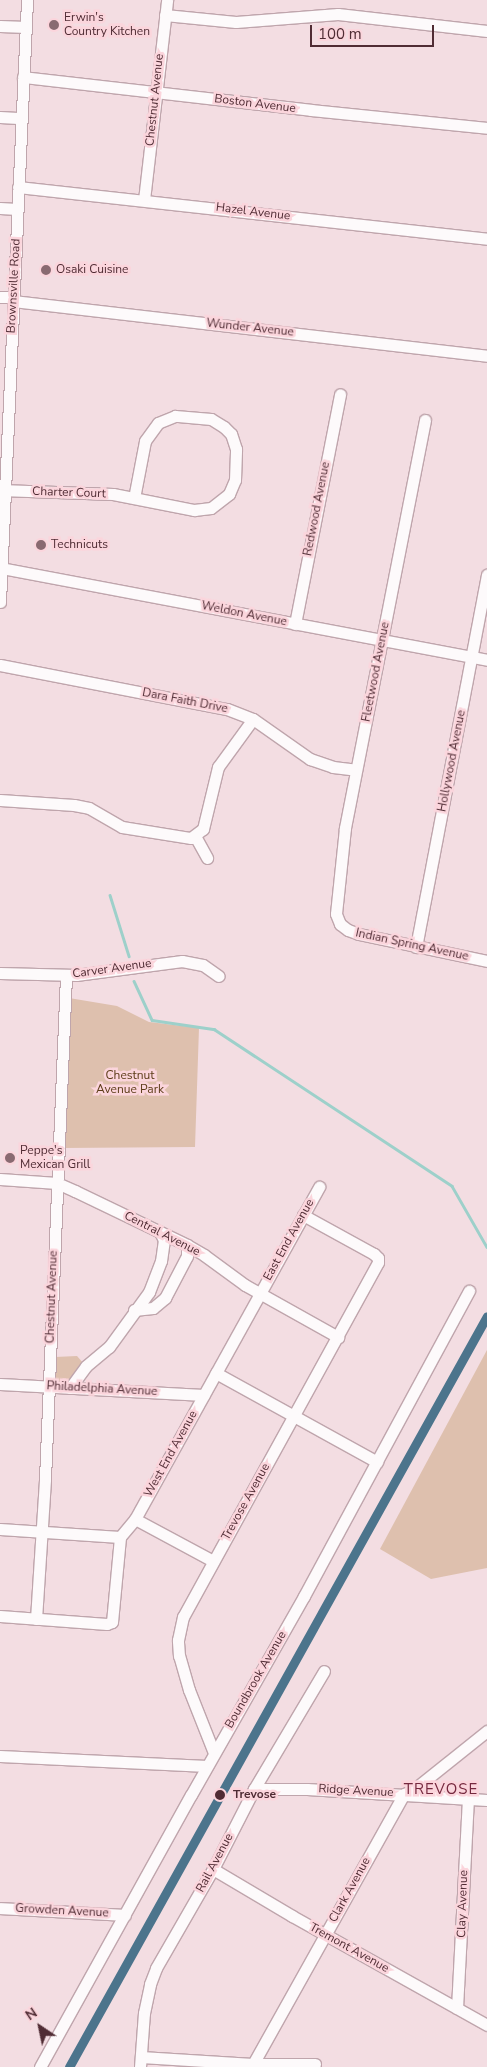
<!DOCTYPE html>
<html>
<head>
<meta charset="utf-8">
<style>
	body { margin:0 }
	#map { position:relative; width:487px; height:2067px; overflow:hidden; background:#f3dde2; font-family:"Nunito Sans",sans-serif }
	div>[style] { position:absolute }
	.green>* { inset:0; background:#dec0ae }
	.stream>* { height:2.5px; margin:-1.25px; padding:0 1.25px; transform-origin:1.25px; border-radius:1.25px; background:#9dd0ca }
	.roads { filter:drop-shadow(1px 0 #bfa5ac) drop-shadow(-1px 0 #bfa5ac) drop-shadow(0 1px #bfa5ac) drop-shadow(0 -1px #bfa5ac) }
	.minor>* { height:11px; margin:-5.5px; padding:0 5.5px; transform-origin:5.5px; border-radius:5.5px; background:#fdfafb }
	.rail-1>* { height:9px; margin:-4.5px; padding:0 4.5px; transform-origin:4.5px; border-radius:4.5px; background:#4c748c }
	.dots>* { width:14px; height:14px; translate:-50% -50%; box-sizing:border-box; border:2px solid #fbd5dc; border-radius:50% }
	span { translate:-50% -50%; white-space:nowrap; text-align:center; line-height:1.15; -webkit-text-stroke:5px #fbd5dc; paint-order:stroke }
	.poi-label { font-size:12px; color:#502c34 }
	.left { translate:0 -50%; text-align:left }
	.street-label { font-size:12px; color:#502c34 }
	.park-label { font-size:12px; color:#5c3c18 }
	.stop-label { font-size:12px; color:#502c34; font-weight:700 }
	.quarter-label { font-size:15px; color:#75283e; letter-spacing:1px }
	.north { position:absolute; left:15px; top:2002px; width:50px; height:50px; -webkit-text-stroke:4px #fbd5dc; paint-order:stroke; rotate:326deg; font-size:14px; font-weight:700; line-height:20px; text-align:center; color:#502c34 }
	.north::after { content:''; display:block; margin:auto; width:18px; height:22px; background:#502c34; clip-path:polygon(50% 0,100% 100%,50% 72%,0 100%) }
	.scale { position:absolute; left:310px; top:25px; width:124px; height:22px; box-sizing:border-box; border:2px solid #502c34; border-top:0; padding-left:6px; font-size:15px; line-height:18px; white-space:nowrap; color:#502c34; -webkit-text-stroke:4px #fbd5dc; paint-order:stroke }
</style>
</head>
<body>
<div id="map">
	<div class="green">
		<i style="clip-path:polygon(69px 998px,117px 1006px,149px 1022px,199px 1028px,195px 1147px,62px 1148px)"></i>
		<i style="clip-path:polygon(487px 1350px,487px 1568px,431px 1579px,380px 1549px)"></i>
		<i style="clip-path:polygon(77px 1356px,84px 1364px,68px 1382px,61px 1382px,54px 1378px,55px 1357px)"></i>
	</div>
	<div class="stream">
		<i style="left:110px;top:895px;width:64px;rotate:72.7deg"></i>
		<i style="left:134px;top:981px;width:43px;rotate:65.2deg"></i>
		<i style="left:152px;top:1020px;width:63px;rotate:8.3deg"></i>
		<i style="left:214px;top:1029px;width:285px;rotate:33.4deg"></i>
		<i style="left:452px;top:1186px;width:70px;rotate:60.2deg"></i>
	</div>
	<div class="roads">
		<div class="minor">
			<i style="left:165px;top:15px;width:71px;rotate:5.6deg"></i>
			<i style="left:236px;top:22px;width:102px;rotate:-4.5deg"></i>
			<i style="left:338px;top:14px;width:150px;rotate:6.5deg"></i>
			<i style="left:0;top:26px;width:26px;rotate:2deg"></i>
			<i style="left:23px;top:77px;width:290px;rotate:6.5deg"></i>
			<i style="left:311px;top:110px;width:177px;rotate:5.8deg"></i>
			<i style="left:0;top:117px;width:22px;rotate:3deg"></i>
			<i style="left:18px;top:187px;width:472px;rotate:6.3deg"></i>
			<i style="left:144px;top:200px;width:201px;rotate:-83.4deg"></i>
			<i style="left:0;top:208px;width:17px;rotate:3deg"></i>
			<i style="left:0;top:297px;width:14px"></i>
			<i style="left:13px;top:301px;width:477px;rotate:6.6deg"></i>
			<i style="left:425px;top:420px;width:416px;rotate:101.1deg"></i>
			<i style="left:345px;top:828px;width:86px;rotate:96deg"></i>
			<i style="left:336px;top:914px;width:11px;rotate:68deg"></i>
			<i style="left:340px;top:924px;width:10px;rotate:37deg"></i>
			<i style="left:348px;top:930px;width:12px;rotate:20deg"></i>
			<i style="left:359px;top:934px;width:131px;rotate:11.9deg"></i>
			<i style="left:0;top:490px;width:113px;rotate:2deg"></i>
			<i style="left:113px;top:494px;width:83px;rotate:11.2deg"></i>
			<i style="left:194px;top:510px;width:17px;rotate:-7deg"></i>
			<i style="left:211px;top:508px;width:23px;rotate:-38deg"></i>
			<i style="left:229px;top:494px;width:15px;rotate:-67deg"></i>
			<i style="left:235px;top:480px;width:31px;rotate:-88deg"></i>
			<i style="left:236px;top:449px;width:16px;rotate:-108deg"></i>
			<i style="left:231px;top:434px;width:10px;rotate:-135deg"></i>
			<i style="left:224px;top:427px;width:15px;rotate:-148deg"></i>
			<i style="left:211px;top:419px;width:36px;rotate:-175deg"></i>
			<i style="left:175px;top:416px;width:18px;rotate:158deg"></i>
			<i style="left:158px;top:423px;width:22px;rotate:126deg"></i>
			<i style="left:145px;top:441px;width:58px;rotate:100.9deg"></i>
			<i style="left:1px;top:568px;width:495px;rotate:10.7deg"></i>
			<i style="left:0;top:602px;width:603px;rotate:-87.43deg"></i>
			<i style="left:295px;top:624px;width:234px;rotate:-78.9deg"></i>
			<i style="left:0;top:665px;width:231px;rotate:11deg"></i>
			<i style="left:227px;top:709px;width:28px;rotate:21deg"></i>
			<i style="left:253px;top:719px;width:70px;rotate:35.1deg"></i>
			<i style="left:310px;top:759px;width:24px;rotate:19deg"></i>
			<i style="left:333px;top:767px;width:23px;rotate:7deg"></i>
			<i style="left:0;top:800px;width:74px;rotate:3.9deg"></i>
			<i style="left:74px;top:805px;width:15px;rotate:11deg"></i>
			<i style="left:89px;top:808px;width:38px;rotate:30deg"></i>
			<i style="left:122px;top:827px;width:70px;rotate:9.1deg"></i>
			<i style="left:191px;top:838px;width:15px;rotate:-37deg"></i>
			<i style="left:203px;top:829px;width:64px;rotate:-76.4deg"></i>
			<i style="left:218px;top:767px;width:59px;rotate:-53.9deg"></i>
			<i style="left:195px;top:836px;width:25px;rotate:61deg"></i>
			<i style="left:416px;top:947px;width:379px;rotate:-79.2deg"></i>
			<i style="left:0;top:973px;width:76px;rotate:1.5deg"></i>
			<i style="left:76px;top:975px;width:107px;rotate:-7.5deg"></i>
			<i style="left:182px;top:961px;width:21px;rotate:11deg"></i>
			<i style="left:203px;top:965px;width:19px;rotate:35deg"></i>
			<i style="left:0;top:1179px;width:57px;rotate:4deg"></i>
			<i style="left:57px;top:1183px;width:20px;rotate:24deg"></i>
			<i style="left:75px;top:1191px;width:124px;rotate:25.7deg"></i>
			<i style="left:187px;top:1245px;width:20px;rotate:30deg"></i>
			<i style="left:204px;top:1255px;width:51px;rotate:36.2deg"></i>
			<i style="left:245px;top:1285px;width:107px;rotate:29.2deg"></i>
			<i style="left:134px;top:1310px;width:19px;rotate:-6deg"></i>
			<i style="left:153px;top:1308px;width:16px;rotate:-40deg"></i>
			<i style="left:165px;top:1298px;width:47px;rotate:-62.4deg"></i>
			<i style="left:187px;top:1256px;width:11px;rotate:-90deg"></i>
			<i style="left:216px;top:1373px;width:184px;rotate:28.9deg"></i>
			<i style="left:0;top:1384px;width:204px;rotate:3.1deg"></i>
			<i style="left:70px;top:1388px;width:27px;rotate:-54deg"></i>
			<i style="left:86px;top:1366px;width:30px;rotate:-40deg"></i>
			<i style="left:109px;top:1347px;width:68px;rotate:-54deg"></i>
			<i style="left:149px;top:1292px;width:33px;rotate:-69deg"></i>
			<i style="left:161px;top:1261px;width:21px;rotate:-82deg"></i>
			<i style="left:164px;top:1240px;width:9px;rotate:-117deg"></i>
			<i style="left:135px;top:1519px;width:89px;rotate:28.3deg"></i>
			<i style="left:0;top:1529px;width:120px;rotate:3.8deg"></i>
			<i style="left:0;top:1616px;width:107px;rotate:4.3deg"></i>
			<i style="left:107px;top:1624px;width:5px;rotate:-22deg"></i>
			<i style="left:112px;top:1622px;width:85px;rotate:-84.6deg"></i>
			<i style="left:120px;top:1537px;width:23px;rotate:-50deg"></i>
			<i style="left:135px;top:1519px;width:380px;rotate:-61deg"></i>
			<i style="left:36px;top:1619px;width:140px;rotate:-86.3deg"></i>
			<i style="left:45px;top:1479px;width:504px;rotate:-87.61deg"></i>
			<i style="left:214px;top:1753px;width:68px;rotate:-111.6deg"></i>
			<i style="left:189px;top:1690px;width:35px;rotate:-106deg"></i>
			<i style="left:179px;top:1656px;width:16px;rotate:-94deg"></i>
			<i style="left:178px;top:1640px;width:24px;rotate:-78deg"></i>
			<i style="left:183px;top:1617px;width:405px;rotate:-61.2deg"></i>
			<i style="left:378px;top:1262px;width:4px;rotate:-90deg"></i>
			<i style="left:378px;top:1258px;width:6px;rotate:-135deg"></i>
			<i style="left:374px;top:1254px;width:81px;rotate:-151.2deg"></i>
			<i style="left:0;top:1756px;width:207px;rotate:2.8deg"></i>
			<i style="left:254px;top:1789px;width:53px"></i>
			<i style="left:307px;top:1789px;width:180px;rotate:3.5deg"></i>
			<i style="left:213px;top:1869px;width:92px;rotate:30.7deg"></i>
			<i style="left:292px;top:1916px;width:223px;rotate:29.2deg"></i>
			<i style="left:0;top:1908px;width:125px;rotate:3.2deg"></i>
			<i style="left:457px;top:2008px;width:209px;rotate:-87deg"></i>
			<i style="left:141px;top:2057px;width:112px;rotate:3.6deg"></i>
			<i style="left:253px;top:2064px;width:62px"></i>
			<i style="left:253px;top:2064px;width:309px;rotate:-60.8deg"></i>
			<i style="left:404px;top:1794px;width:10px;rotate:-24deg"></i>
			<i style="left:413px;top:1790px;width:95px;rotate:-38.6deg"></i>
			<i style="left:40px;top:2067px;width:311px;rotate:-61deg"></i>
			<i style="left:191px;top:1795px;width:229px;rotate:-60.4deg"></i>
			<i style="left:304px;top:1596px;width:347px;rotate:-61.6deg"></i>
			<i style="left:140px;top:2067px;width:54px;rotate:-85.8deg"></i>
			<i style="left:144px;top:2013px;width:30px;rotate:-78deg"></i>
			<i style="left:150px;top:1984px;width:17px;rotate:-69deg"></i>
			<i style="left:156px;top:1968px;width:114px;rotate:-60.1deg"></i>
			<i style="left:213px;top:1869px;width:90px;rotate:-62.9deg"></i>
			<i style="left:254px;top:1789px;width:137px;rotate:-59.3deg"></i>
		</div>
	</div>
	<div class="rail-1">
		<i style="left:69px;top:2067px;width:859px;rotate:-60.9deg"></i>
	</div>
	<div class="dots">
		<i style="left:54px;top:25px;background:#896a71"></i>
		<i style="left:46px;top:270px;background:#896a71"></i>
		<i style="left:41px;top:545px;background:#896a71"></i>
		<i style="left:10px;top:1158px;background:#896a71"></i>
		<i style="left:220px;top:1795px;background:#502c34"></i>
	</div>
	<div class="poi-label">
		<span class="left" style="left:64px;top:25px">Erwin's<br>Country Kitchen</span>
		<span class="left" style="left:56px;top:270px">Osaki Cuisine</span>
		<span class="left" style="left:51px;top:545px">Technicuts</span>
		<span class="left" style="left:20px;top:1158px">Peppe's<br>Mexican Grill</span>
	</div>
	<div class="street-label">
		<span style="left:155px;top:100px;rotate:-84deg">Chestnut Avenue</span>
		<span style="left:255px;top:104px;rotate:7deg">Boston Avenue</span>
		<span style="left:253px;top:212px;rotate:7deg">Hazel Avenue</span>
		<span style="left:14px;top:286px;rotate:-87deg">Brownsville Road</span>
		<span style="left:250px;top:328px;rotate:6deg">Wunder Avenue</span>
		<span style="left:69px;top:493px;rotate:2deg">Charter Court</span>
		<span style="left:317px;top:509px;rotate:-79deg">Redwood Avenue</span>
		<span style="left:244px;top:614px;rotate:11deg">Weldon Avenue</span>
		<span style="left:376px;top:672px;rotate:-79deg">Fleetwood Avenue</span>
		<span style="left:185px;top:701px;rotate:11deg">Dara Faith Drive</span>
		<span style="left:452px;top:761px;rotate:-79deg">Hollywood Avenue</span>
		<span style="left:412px;top:945px;rotate:12deg">Indian Spring Avenue</span>
		<span style="left:112px;top:969px;rotate:-8deg">Carver Avenue</span>
		<span style="left:162px;top:1234px;rotate:27deg">Central Avenue</span>
		<span style="left:289px;top:1240px;rotate:-61deg">East End Avenue</span>
		<span style="left:52px;top:1297px;rotate:-88deg">Chestnut Avenue</span>
		<span style="left:102px;top:1389px;rotate:3deg">Philadelphia Avenue</span>
		<span style="left:171px;top:1454px;rotate:-61deg">West End Avenue</span>
		<span style="left:246px;top:1502px;rotate:-61deg">Trevose Avenue</span>
		<span style="left:256px;top:1680px;rotate:-60deg">Boundbrook Avenue</span>
		<span style="left:356px;top:1791px;rotate:3deg">Ridge Avenue</span>
		<span style="left:215px;top:1863px;rotate:-62deg">Rail Avenue</span>
		<span style="left:350px;top:1890px;rotate:-61deg">Clark Avenue</span>
		<span style="left:463px;top:1904px;rotate:-88deg">Clay Avenue</span>
		<span style="left:62px;top:1911px;rotate:3deg">Growden Avenue</span>
		<span style="left:349px;top:1948px;rotate:29deg">Tremont Avenue</span>
	</div>
	<div class="park-label">
		<span style="left:130px;top:1083px">Chestnut<br>Avenue Park</span>
	</div>
	<div class="stop-label">
		<span class="left" style="left:233px;top:1795px">Trevose</span>
	</div>
	<div class="quarter-label">
		<span style="left:441px;top:1790px">TREVOSE</span>
	</div>
	<div class="north">N</div>
	<div class="scale">100 m</div>
</div>
</body>
</html>
